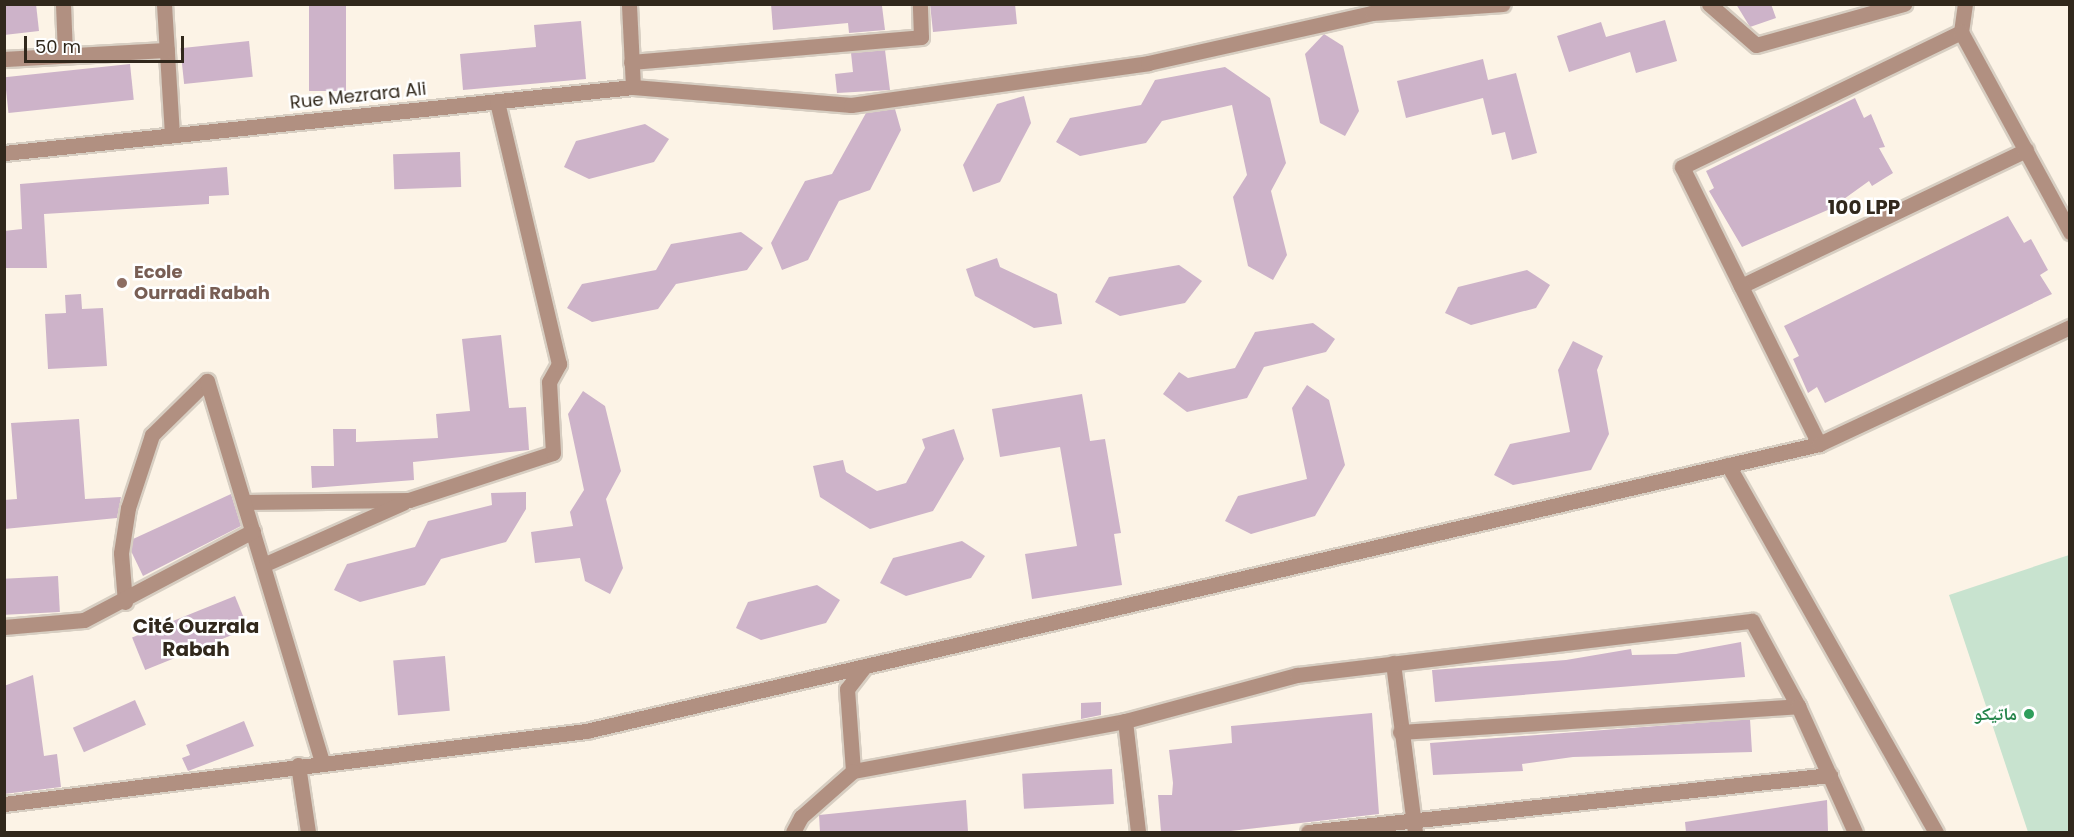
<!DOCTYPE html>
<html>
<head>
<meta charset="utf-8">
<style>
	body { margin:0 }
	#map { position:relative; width:2074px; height:837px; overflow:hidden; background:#fcf3e6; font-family:Poppins,"Noto Naskh Arabic",sans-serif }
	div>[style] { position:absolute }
	.green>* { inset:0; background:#c8e3cf }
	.building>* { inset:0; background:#cdb3c9; transform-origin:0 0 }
	.roads { filter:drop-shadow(2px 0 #d7cec2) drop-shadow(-2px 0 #d7cec2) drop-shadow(0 2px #d7cec2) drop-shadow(0 -2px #d7cec2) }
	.minor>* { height:15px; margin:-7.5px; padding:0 7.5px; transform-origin:7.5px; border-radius:7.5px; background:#b19081 }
	.dots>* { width:16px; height:16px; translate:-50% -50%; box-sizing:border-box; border:3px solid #fff; border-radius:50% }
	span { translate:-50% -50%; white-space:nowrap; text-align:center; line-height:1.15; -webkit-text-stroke:5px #fff; paint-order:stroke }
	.street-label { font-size:18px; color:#31281c }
	.education-label { font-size:18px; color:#785e54; font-weight:700 }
	.left { translate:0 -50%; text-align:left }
	.leisure-label { font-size:18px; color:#27864d; font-weight:700 }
	.right { translate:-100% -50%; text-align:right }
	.neighbourhood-label { font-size:20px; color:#31281c; font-weight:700 }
	.frame { position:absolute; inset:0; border:6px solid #31281c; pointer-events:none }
	.scale { position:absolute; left:24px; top:36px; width:160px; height:27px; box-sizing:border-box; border:3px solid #31281c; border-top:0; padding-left:8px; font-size:18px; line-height:21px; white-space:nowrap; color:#31281c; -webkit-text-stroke:4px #fff; paint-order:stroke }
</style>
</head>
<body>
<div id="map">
	<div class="green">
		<i style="clip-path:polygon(2069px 555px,2069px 832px,2028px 832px,1949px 595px)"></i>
	</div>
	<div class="building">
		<i style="clip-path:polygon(4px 4px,36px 4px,39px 31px,4px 35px)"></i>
		<i style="left:309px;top:4px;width:37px;height:87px"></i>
		<i style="clip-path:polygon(771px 4px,882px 6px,885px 30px,849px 33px,848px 23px,773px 30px)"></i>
		<i style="clip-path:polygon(930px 4px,1015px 4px,1017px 24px,933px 32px)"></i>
		<i style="clip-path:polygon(1736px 4px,1771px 4px,1776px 18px,1750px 27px)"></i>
		<i style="clip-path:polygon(1665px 20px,1677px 61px,1636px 73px,1630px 52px,1569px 72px,1557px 36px,1601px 22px,1606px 37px)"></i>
		<i style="clip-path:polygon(581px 21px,586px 79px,463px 90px,460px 54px,536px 47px,534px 25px)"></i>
		<i style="clip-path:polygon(1324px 34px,1343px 46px,1359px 111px,1345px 136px,1320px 123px,1305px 54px)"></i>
		<i style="left:249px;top:41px;width:36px;height:69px;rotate:84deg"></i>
		<i style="clip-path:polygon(885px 50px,890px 90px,837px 93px,835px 74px,853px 72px,851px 53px)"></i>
		<i style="clip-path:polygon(1483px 59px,1488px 80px,1516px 73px,1537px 153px,1512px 160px,1505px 132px,1492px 135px,1483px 98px,1406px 118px,1397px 81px)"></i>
		<i style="left:130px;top:64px;width:36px;height:126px;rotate:84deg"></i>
		<i style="clip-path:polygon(1225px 67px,1270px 98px,1286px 163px,1271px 191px,1287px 255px,1273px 280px,1248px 266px,1233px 197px,1247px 175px,1232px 105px,1162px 121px,1146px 143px,1080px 156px,1056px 142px,1070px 118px,1141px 105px,1155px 80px)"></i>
		<i style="clip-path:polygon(1024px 96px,1031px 123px,1000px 182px,973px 192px,963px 165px,997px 104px)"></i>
		<i style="clip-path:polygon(1855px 98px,1864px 118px,1871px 114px,1885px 147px,1879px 148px,1893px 173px,1872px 186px,1869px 181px,1830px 209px,1742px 247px,1709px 191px,1714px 188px,1706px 171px)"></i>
		<i style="clip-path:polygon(895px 109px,901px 130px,870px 190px,839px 201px,808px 260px,782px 270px,771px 243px,805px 181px,832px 174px,866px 113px)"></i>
		<i style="clip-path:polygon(645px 124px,669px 139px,654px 162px,589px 179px,564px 167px,576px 141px)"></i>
		<i style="left:460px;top:152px;width:35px;height:67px;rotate:88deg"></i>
		<i style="clip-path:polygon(227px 167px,229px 195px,209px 196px,209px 204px,44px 214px,47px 268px,4px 268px,4px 231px,22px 229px,20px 184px)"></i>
		<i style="clip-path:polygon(2008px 216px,2024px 243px,2031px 239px,2048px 270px,2040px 275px,2052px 294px,1825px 403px,1817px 387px,1808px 393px,1793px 359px,1799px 356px,1784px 326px)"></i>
		<i style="clip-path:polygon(741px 232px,763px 248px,747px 270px,676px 284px,658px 309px,592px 322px,567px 308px,582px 284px,656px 270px,671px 244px)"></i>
		<i style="clip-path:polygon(997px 258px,1000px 267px,1057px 294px,1062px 324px,1034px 328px,975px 296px,966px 269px)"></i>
		<i style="clip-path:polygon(1179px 265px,1202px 281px,1185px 303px,1120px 316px,1095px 302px,1109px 277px)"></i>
		<i style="clip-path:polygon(1527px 270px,1550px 285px,1536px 308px,1471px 325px,1445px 313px,1458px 287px)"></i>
		<i style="clip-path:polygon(81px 294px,82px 309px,103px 308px,107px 366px,48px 369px,45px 314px,66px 313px,65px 295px)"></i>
		<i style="clip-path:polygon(1313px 323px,1335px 339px,1326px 352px,1264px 367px,1247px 398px,1187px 412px,1163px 394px,1179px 372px,1188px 378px,1235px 368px,1255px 332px)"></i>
		<i style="clip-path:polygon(501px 335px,509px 408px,526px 407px,529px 450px,413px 462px,414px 480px,312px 488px,311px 466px,334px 466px,333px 429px,356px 429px,356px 442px,438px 438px,436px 414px,470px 411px,462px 339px)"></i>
		<i style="clip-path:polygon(1573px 341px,1603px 356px,1597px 370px,1609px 434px,1591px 470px,1513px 485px,1494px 475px,1510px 444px,1570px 432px,1558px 370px)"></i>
		<i style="clip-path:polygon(1307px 385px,1329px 400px,1345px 465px,1315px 516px,1251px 534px,1225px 521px,1238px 496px,1307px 479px,1292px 408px)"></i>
		<i style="clip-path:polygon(583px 391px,605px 406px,621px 471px,606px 499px,623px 568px,610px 594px,585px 581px,580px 558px,535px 563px,531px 532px,573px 526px,570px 512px,584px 490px,568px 414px)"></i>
		<i style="clip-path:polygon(1082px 394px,1090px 441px,1105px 439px,1121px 533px,1114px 534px,1122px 585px,1032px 599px,1025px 554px,1077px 546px,1060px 447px,1000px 457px,992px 409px)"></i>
		<i style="clip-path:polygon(79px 419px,85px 499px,121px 497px,117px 518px,4px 529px,4px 500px,17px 499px,11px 423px)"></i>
		<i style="clip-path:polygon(954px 429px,964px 459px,933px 511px,870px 529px,820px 497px,813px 466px,843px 460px,846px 472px,877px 491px,906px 483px,925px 448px,922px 439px)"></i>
		<i style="clip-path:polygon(526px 492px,526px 509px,506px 542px,441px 559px,425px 585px,360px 602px,334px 590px,347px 564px,415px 547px,428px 521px,492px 505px,491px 493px)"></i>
		<i style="clip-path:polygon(231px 494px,241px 526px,143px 576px,131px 551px,133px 539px)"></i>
		<i style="clip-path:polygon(962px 541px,985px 556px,971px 578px,906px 596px,880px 583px,893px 558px)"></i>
		<i style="left:58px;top:576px;width:36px;height:54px;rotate:87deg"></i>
		<i style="clip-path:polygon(817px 585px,840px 600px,826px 623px,761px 640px,736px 628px,748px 602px)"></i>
		<i style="left:235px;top:596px;width:35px;height:111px;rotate:68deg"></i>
		<i style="clip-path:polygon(1741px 642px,1745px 677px,1435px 702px,1432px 670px,1566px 660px,1631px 649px,1632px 655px,1676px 654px)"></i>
		<i style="left:445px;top:656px;width:55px;height:52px;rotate:85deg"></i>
		<i style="clip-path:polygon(33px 675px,44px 756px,57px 754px,61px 787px,4px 794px,4px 686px)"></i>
		<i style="left:135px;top:700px;width:27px;height:68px;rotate:66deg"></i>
		<i style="clip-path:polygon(1101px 702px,1101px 715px,1081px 719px,1081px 703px)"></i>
		<i style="clip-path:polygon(1372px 713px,1379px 814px,1222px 832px,1161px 832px,1158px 795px,1172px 795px,1173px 783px,1169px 750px,1232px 743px,1231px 726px)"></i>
		<i style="clip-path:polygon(1750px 719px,1752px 752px,1573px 757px,1522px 764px,1523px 771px,1433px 775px,1430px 743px)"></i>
		<i style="clip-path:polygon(244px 721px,254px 746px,188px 771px,182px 758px,190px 755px,186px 745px)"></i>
		<i style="left:1112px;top:769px;width:35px;height:90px;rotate:87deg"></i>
		<i style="clip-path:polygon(966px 800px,968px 832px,820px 832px,819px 815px)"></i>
		<i style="clip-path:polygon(1827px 800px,1828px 832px,1686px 832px,1685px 822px)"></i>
	</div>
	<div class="roads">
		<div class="minor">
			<i style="left:63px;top:4px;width:50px;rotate:87.7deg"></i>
			<i style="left:164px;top:4px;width:131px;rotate:86.5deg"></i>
			<i style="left:1709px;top:4px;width:62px;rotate:41.1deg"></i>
			<i style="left:1756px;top:45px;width:154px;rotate:-15.5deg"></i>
			<i style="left:1961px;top:32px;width:28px;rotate:-82deg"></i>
			<i style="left:4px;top:59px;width:163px;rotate:-3.2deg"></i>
			<i style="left:631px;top:62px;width:291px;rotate:-4.9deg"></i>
			<i style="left:921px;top:37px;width:33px;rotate:-92deg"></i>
			<i style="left:633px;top:87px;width:219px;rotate:4.7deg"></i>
			<i style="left:851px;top:105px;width:300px;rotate:-8deg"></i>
			<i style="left:1148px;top:63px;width:230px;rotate:-12.6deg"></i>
			<i style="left:1372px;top:13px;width:131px;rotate:-3.9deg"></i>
			<i style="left:4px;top:153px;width:632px;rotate:-5.99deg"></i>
			<i style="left:633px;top:87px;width:83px;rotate:-92.8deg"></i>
			<i style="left:1741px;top:286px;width:316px;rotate:-25.5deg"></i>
			<i style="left:1819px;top:444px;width:309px;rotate:-116.3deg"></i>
			<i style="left:1682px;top:167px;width:310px;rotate:-25.8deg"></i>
			<i style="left:1961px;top:32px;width:228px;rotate:61.4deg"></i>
			<i style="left:1728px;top:465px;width:422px;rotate:60.5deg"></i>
			<i style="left:244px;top:502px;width:165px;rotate:-0.7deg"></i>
			<i style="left:409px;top:500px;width:151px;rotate:-18.1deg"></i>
			<i style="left:553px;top:453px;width:71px;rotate:-93.2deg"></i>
			<i style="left:549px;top:382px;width:21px;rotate:-61deg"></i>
			<i style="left:559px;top:364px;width:270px;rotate:-103.3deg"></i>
			<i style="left:263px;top:565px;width:153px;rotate:-23.9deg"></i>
			<i style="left:125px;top:602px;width:49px;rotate:-94.7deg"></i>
			<i style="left:121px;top:553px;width:46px;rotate:-81.2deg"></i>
			<i style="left:128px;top:508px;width:77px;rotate:-71.8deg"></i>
			<i style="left:152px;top:435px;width:77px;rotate:-44.5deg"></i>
			<i style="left:207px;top:381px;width:398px;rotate:73.2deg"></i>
			<i style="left:4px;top:627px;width:80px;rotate:-5deg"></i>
			<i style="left:84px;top:620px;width:191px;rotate:-27.8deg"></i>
			<i style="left:1393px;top:663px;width:170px;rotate:82.6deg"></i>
			<i style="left:865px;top:666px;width:29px;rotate:128deg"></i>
			<i style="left:847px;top:689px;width:82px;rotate:85.8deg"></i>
			<i style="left:853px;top:771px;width:277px;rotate:-10.4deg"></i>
			<i style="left:1125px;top:721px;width:178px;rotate:-15deg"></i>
			<i style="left:1297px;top:675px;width:458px;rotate:-6.8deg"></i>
			<i style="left:1752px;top:621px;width:97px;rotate:61.6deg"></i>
			<i style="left:1125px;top:721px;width:112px;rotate:83.3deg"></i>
			<i style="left:1400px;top:732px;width:399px;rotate:-3.7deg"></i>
			<i style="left:1798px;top:706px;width:138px;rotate:65.7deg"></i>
			<i style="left:298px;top:765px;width:68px;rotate:81.5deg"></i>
			<i style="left:4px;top:804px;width:587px;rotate:-7.15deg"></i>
			<i style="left:586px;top:731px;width:1266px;rotate:-13.1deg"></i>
			<i style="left:1819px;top:444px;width:277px;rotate:-25deg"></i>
			<i style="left:793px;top:832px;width:17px;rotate:-62deg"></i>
			<i style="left:801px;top:817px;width:69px;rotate:-41.5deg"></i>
			<i style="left:1308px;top:832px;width:525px;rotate:-6.23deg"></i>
		</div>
	</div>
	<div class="dots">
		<i style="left:122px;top:283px;background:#8d6e63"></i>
		<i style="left:2029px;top:714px;background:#2e9e5b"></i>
	</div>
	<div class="street-label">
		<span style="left:358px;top:96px;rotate:-6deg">Rue Mezrara Ali</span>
	</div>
	<div class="education-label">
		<span class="left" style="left:134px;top:283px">Ecole<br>Ourradi Rabah</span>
	</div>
	<div class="leisure-label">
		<span class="right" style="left:2017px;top:714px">ماتيكو</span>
	</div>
	<div class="neighbourhood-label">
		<span style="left:1864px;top:207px">100 LPP</span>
		<span style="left:196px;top:638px">Cité Ouzrala<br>Rabah</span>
	</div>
	<div class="frame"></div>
	<div class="scale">50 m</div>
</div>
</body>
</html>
